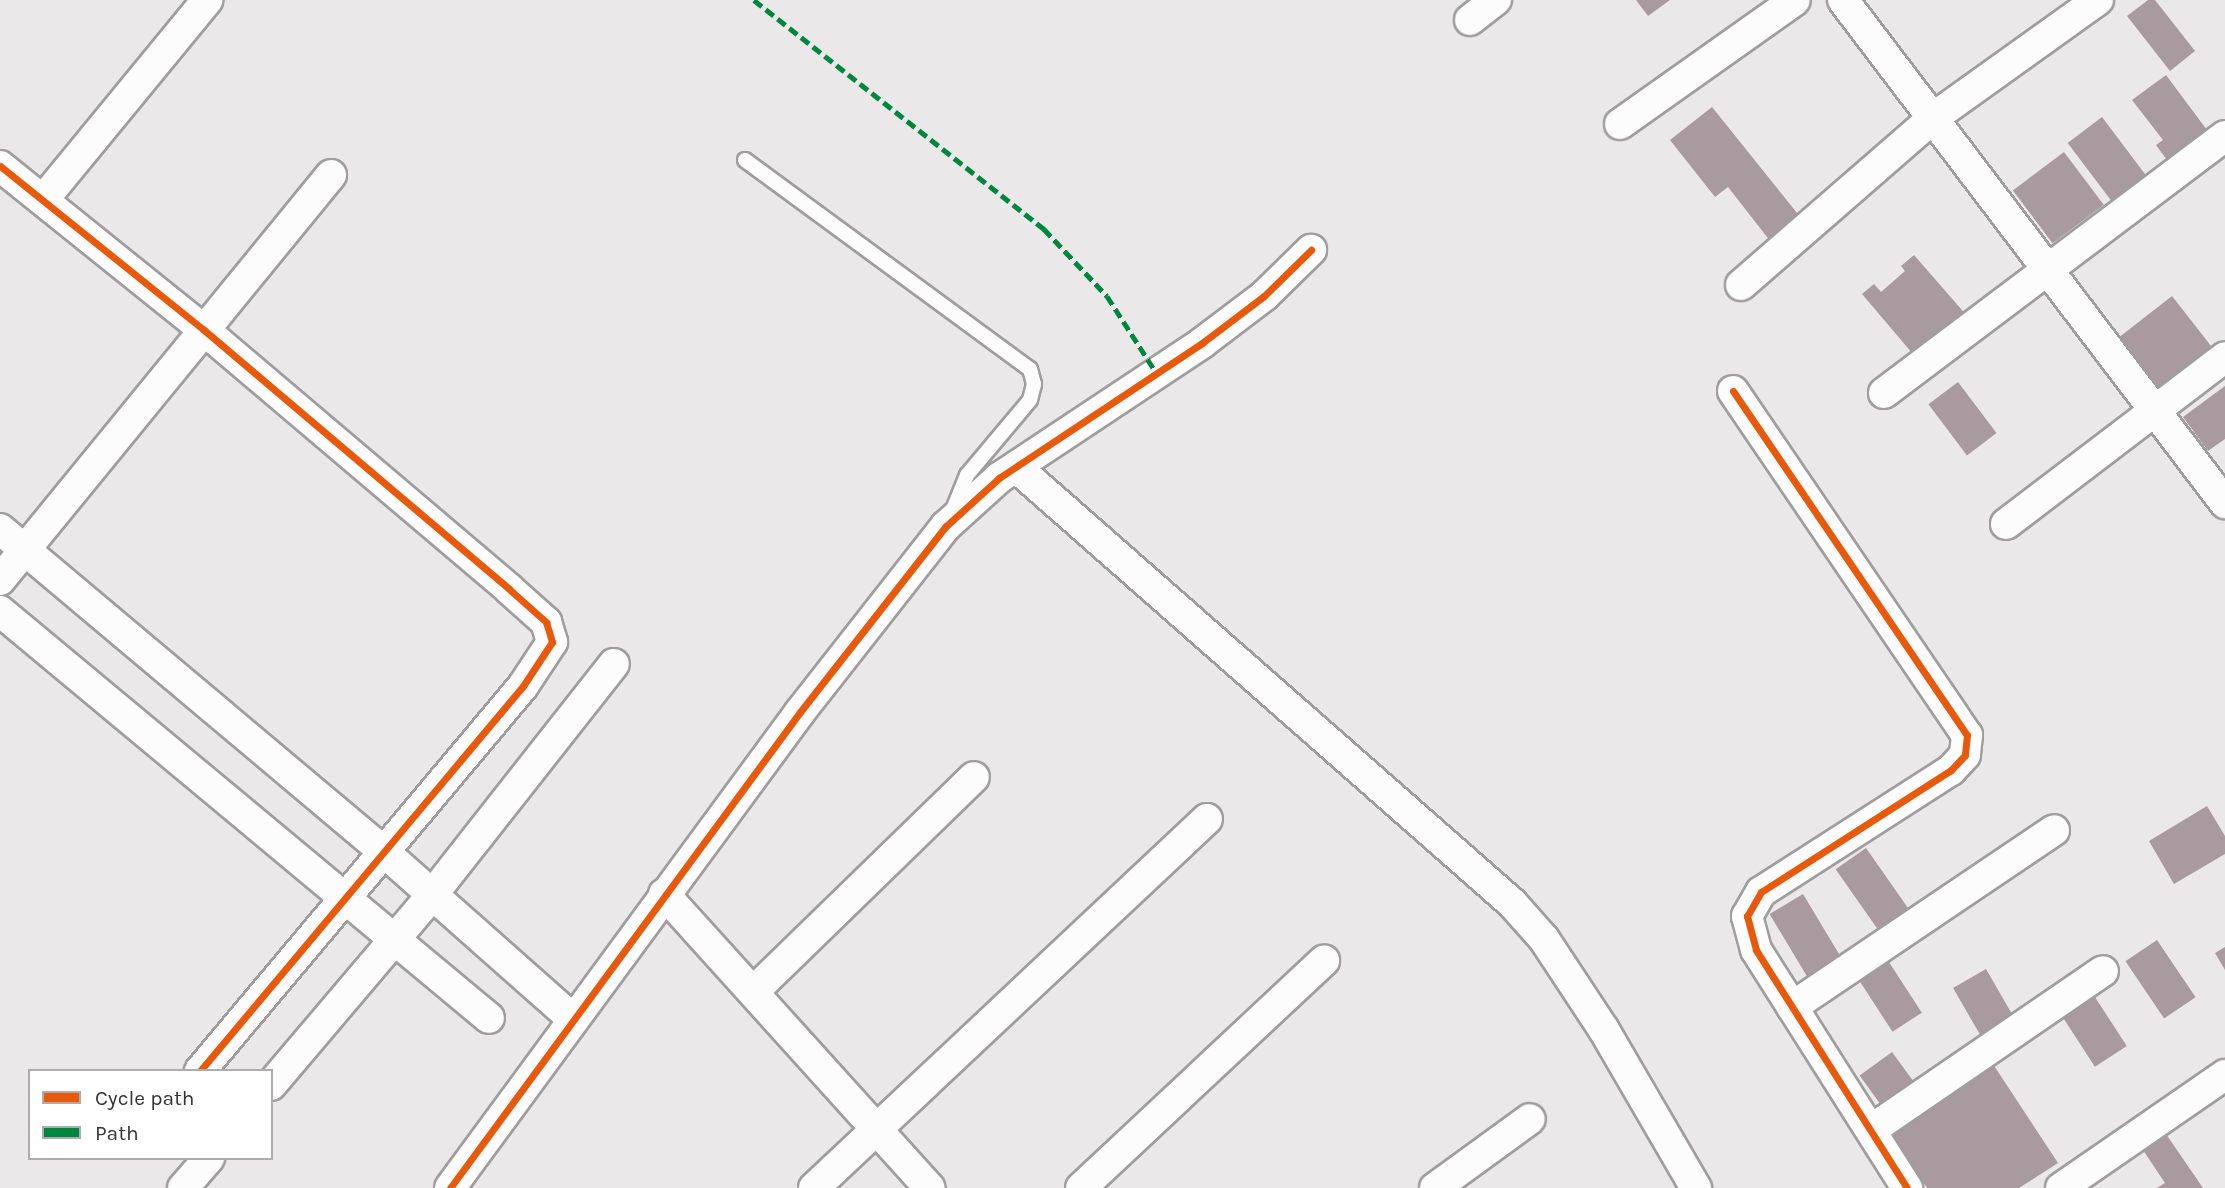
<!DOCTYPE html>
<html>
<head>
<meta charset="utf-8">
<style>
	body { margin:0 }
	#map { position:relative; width:2225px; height:1188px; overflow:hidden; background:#ebe8e9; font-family:Karla,sans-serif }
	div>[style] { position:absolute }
	.building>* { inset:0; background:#a89a9e; transform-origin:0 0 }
	.roads { filter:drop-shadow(2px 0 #9f9d9d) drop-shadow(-2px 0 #9f9d9d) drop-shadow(0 2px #9f9d9d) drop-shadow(0 -2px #9f9d9d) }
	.service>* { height:14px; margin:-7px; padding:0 7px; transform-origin:7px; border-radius:7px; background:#fcfcfc }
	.minor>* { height:30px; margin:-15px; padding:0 15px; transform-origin:15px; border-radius:15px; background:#fcfcfc }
	.quiet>* { height:5px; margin-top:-2.5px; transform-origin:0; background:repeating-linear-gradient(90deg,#00873e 0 10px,transparent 0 15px) }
	.cycleway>* { height:7px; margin:-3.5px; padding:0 3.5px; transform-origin:3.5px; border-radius:3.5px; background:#e8590c }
	span { translate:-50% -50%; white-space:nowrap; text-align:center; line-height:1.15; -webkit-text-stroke:7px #fff; paint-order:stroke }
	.legend { position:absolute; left:28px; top:1069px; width:245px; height:91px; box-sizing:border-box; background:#fff; border:2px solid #aeadae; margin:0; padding:9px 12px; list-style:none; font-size:21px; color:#353334 }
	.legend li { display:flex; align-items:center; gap:14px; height:35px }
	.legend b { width:35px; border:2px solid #aeadae }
</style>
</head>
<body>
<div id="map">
	<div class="building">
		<i style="clip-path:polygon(1636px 0,1670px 0,1648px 16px)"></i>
		<i style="clip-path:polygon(2148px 0,2155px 0,2195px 51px,2170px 71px,2127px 16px)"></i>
		<i style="clip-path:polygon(2166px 75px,2207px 130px,2167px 160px,2156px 145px,2163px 140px,2132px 100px)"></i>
		<i style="clip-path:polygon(1712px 107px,1801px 218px,1771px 242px,1728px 187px,1715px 197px,1670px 140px)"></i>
		<i style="left:2102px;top:117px;width:76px;height:43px;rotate:53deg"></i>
		<i style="left:2064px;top:152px;width:66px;height:64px;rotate:53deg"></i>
		<i style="clip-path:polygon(1914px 255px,1968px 317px,1918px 360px,1862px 294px,1874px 284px,1881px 292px,1905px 271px,1901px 266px)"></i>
		<i style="left:2172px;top:296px;width:71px;height:70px;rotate:52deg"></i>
		<i style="left:1958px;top:382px;width:64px;height:37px;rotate:53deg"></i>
		<i style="clip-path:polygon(2225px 386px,2225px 439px,2208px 451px,2183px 417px)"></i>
		<i style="clip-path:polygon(2207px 806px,2225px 836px,2225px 854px,2174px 884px,2149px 841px)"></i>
		<i style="left:1866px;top:848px;width:79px;height:37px;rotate:55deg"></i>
		<i style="left:1803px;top:894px;width:79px;height:39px;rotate:59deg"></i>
		<i style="left:2157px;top:940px;width:69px;height:38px;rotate:56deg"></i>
		<i style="clip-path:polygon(2225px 947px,2225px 970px,2215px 953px)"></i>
		<i style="left:1887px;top:959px;width:64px;height:35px;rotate:57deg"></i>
		<i style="left:1986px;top:969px;width:59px;height:38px;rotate:60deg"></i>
		<i style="left:2093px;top:994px;width:62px;height:38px;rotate:57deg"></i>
		<i style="left:1892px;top:1052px;width:36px;height:40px;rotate:54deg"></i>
		<i style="clip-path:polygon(1989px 1058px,2058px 1163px,2019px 1188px,1927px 1188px,1886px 1125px)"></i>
		<i style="clip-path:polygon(2166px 1134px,2203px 1188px,2157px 1188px,2165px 1183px,2143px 1150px)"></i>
	</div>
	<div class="roads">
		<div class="service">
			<i style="left:745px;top:160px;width:353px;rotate:36.3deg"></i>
			<i style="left:1030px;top:369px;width:16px;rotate:75deg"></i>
			<i style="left:1034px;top:384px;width:16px;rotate:104deg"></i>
			<i style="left:1030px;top:400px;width:98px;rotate:130deg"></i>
			<i style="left:967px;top:475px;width:40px;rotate:112deg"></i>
		</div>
		<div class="minor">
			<i style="left:1843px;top:0;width:632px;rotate:52.79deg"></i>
			<i style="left:1470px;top:20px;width:33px;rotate:-38deg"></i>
			<i style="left:1620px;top:124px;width:214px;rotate:-35.3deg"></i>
			<i style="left:0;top:166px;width:262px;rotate:38.8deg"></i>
			<i style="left:204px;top:330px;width:400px;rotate:40.3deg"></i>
			<i style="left:509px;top:589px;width:50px;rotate:41.7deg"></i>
			<i style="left:546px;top:622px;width:21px;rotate:73deg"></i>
			<i style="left:552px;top:642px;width:53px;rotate:123.4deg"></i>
			<i style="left:523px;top:686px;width:503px;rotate:130deg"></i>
			<i style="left:43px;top:200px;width:259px;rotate:-50.6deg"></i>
			<i style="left:1741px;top:285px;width:254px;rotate:-41deg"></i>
			<i style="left:1933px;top:118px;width:203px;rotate:-35.6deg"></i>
			<i style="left:1733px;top:391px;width:416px;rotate:55.8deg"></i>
			<i style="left:1967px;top:735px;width:20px;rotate:96deg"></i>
			<i style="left:1965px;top:755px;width:21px;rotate:133deg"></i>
			<i style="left:1951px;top:770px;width:226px;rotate:147.3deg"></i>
			<i style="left:1761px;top:892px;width:28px;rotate:120deg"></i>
			<i style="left:1747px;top:916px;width:35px;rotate:75deg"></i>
			<i style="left:1756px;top:950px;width:282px;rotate:57.6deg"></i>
			<i style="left:1884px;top:393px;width:427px;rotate:-37deg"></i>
			<i style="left:1016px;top:467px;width:660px;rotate:41.32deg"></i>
			<i style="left:1512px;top:903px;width:48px;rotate:48.4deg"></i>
			<i style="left:1544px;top:939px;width:109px;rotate:56.6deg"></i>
			<i style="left:1604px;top:1030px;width:183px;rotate:59.8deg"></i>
			<i style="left:2006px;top:524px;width:275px;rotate:-37.3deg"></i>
			<i style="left:0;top:529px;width:500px;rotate:40.05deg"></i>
			<i style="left:383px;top:851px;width:252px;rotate:41.5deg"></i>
			<i style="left:0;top:580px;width:523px;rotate:-50.74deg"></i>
			<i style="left:0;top:611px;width:636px;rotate:39.77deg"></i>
			<i style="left:664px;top:894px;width:396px;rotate:47.9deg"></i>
			<i style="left:753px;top:992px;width:308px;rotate:-44.2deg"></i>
			<i style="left:1792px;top:1007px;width:316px;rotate:-34deg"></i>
			<i style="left:271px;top:1085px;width:249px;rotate:-49.7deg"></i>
			<i style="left:432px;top:895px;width:294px;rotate:-51.8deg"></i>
			<i style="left:1871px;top:1130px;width:281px;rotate:-34.4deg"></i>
			<i style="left:183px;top:1188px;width:40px;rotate:-49deg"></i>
			<i style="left:450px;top:1188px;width:591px;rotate:-53.67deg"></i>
			<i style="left:800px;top:712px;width:236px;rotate:-51.9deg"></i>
			<i style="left:946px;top:526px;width:72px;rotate:-42.2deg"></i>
			<i style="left:999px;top:478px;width:244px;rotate:-33.6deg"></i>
			<i style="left:1202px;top:343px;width:78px;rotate:-37.2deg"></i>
			<i style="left:1264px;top:296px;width:66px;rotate:-44.4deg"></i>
			<i style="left:814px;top:1188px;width:539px;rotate:-43.2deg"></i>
			<i style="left:1081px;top:1188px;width:333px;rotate:-43.1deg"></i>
			<i style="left:1435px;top:1188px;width:117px;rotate:-36deg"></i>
			<i style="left:2061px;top:1188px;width:199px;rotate:-34.6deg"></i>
		</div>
	</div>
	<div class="quiet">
		<i style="left:754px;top:0;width:370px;rotate:38.3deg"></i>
		<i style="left:1044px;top:229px;width:92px;rotate:46.8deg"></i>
		<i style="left:1107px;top:296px;width:93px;rotate:57.3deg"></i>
	</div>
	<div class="cycleway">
		<i style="left:0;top:166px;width:262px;rotate:38.8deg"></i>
		<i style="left:204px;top:330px;width:400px;rotate:40.3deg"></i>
		<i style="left:509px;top:589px;width:50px;rotate:41.7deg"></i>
		<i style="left:546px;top:622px;width:21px;rotate:73deg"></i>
		<i style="left:552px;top:642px;width:53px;rotate:123.4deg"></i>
		<i style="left:523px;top:686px;width:503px;rotate:130deg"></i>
		<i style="left:1733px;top:391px;width:416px;rotate:55.8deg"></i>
		<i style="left:1967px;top:735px;width:20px;rotate:96deg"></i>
		<i style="left:1965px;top:755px;width:21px;rotate:133deg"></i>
		<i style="left:1951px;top:770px;width:226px;rotate:147.3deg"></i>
		<i style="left:1761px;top:892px;width:28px;rotate:120deg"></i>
		<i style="left:1747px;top:916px;width:35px;rotate:75deg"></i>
		<i style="left:1756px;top:950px;width:282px;rotate:57.6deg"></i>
		<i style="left:450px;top:1188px;width:591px;rotate:-53.67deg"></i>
		<i style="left:800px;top:712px;width:236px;rotate:-51.9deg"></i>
		<i style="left:946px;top:526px;width:72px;rotate:-42.2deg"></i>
		<i style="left:999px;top:478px;width:244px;rotate:-33.6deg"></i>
		<i style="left:1202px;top:343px;width:78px;rotate:-37.2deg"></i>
		<i style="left:1264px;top:296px;width:66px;rotate:-44.4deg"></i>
	</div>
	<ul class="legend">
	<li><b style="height:9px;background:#e8590c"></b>Cycle path</li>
	<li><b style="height:9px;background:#00873e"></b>Path</li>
	</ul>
</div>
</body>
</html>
